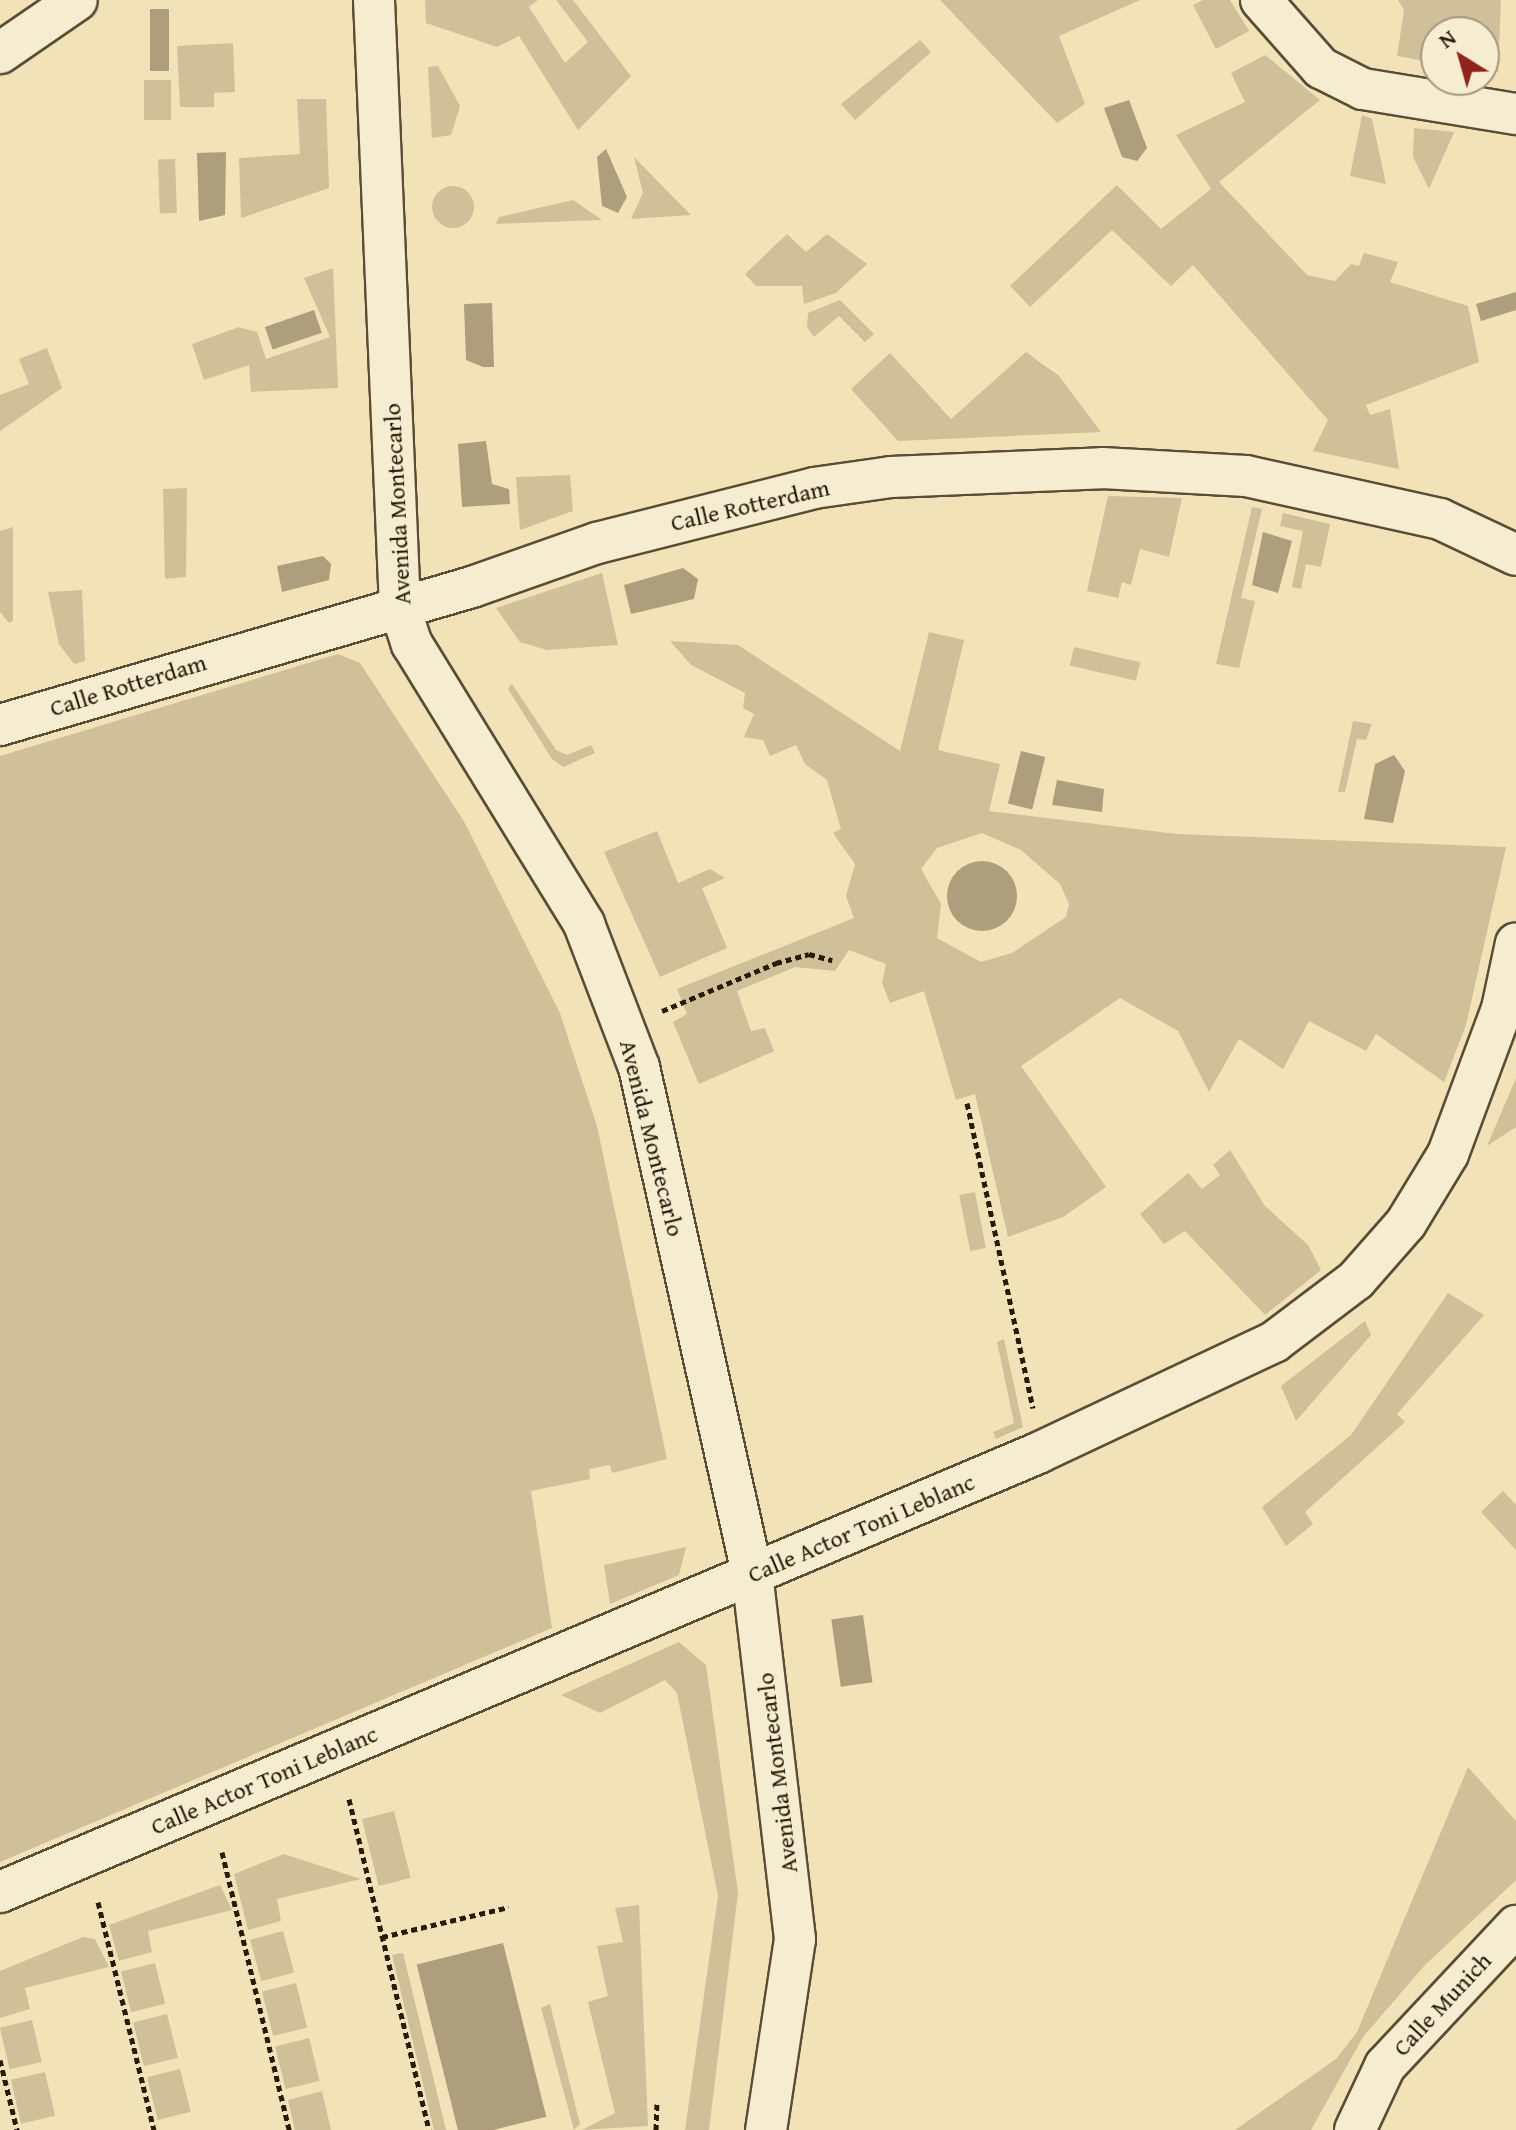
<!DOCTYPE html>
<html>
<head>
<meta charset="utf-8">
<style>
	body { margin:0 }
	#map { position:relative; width:1516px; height:2130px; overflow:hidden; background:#f1e2b7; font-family:"Gentium Book Plus",serif }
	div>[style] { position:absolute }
	.green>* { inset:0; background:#cfc09a; transform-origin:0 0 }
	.round { border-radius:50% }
	.water>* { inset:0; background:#ad9e7c; transform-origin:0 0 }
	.path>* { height:5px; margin-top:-2.5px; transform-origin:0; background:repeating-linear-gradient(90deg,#281b0a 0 6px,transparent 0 10px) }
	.roads { filter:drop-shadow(2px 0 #5a4d35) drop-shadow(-2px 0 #5a4d35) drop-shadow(0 2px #5a4d35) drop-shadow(0 -2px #5a4d35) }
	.minor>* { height:40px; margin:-20px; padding:0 20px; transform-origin:20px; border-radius:20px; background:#f6ecd0 }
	span { translate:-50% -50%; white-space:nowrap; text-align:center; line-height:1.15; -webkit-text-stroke:6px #f6ecd0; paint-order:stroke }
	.street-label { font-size:24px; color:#281b0a }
	.north { position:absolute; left:1420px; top:16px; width:80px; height:80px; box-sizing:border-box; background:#f6ecd0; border:2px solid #a49881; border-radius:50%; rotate:323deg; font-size:22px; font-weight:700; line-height:32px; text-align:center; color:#281b0a }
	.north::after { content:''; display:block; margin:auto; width:28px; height:36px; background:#8f2418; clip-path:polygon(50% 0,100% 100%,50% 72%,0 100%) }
</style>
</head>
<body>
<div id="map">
	<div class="green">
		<i style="clip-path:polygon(425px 0,538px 0,529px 7px,565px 63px,588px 42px,556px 0,573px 0,631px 76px,578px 130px,519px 36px,497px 47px,426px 23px)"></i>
		<i style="clip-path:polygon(940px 0,1140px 0,1059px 36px,1085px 104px,1057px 123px)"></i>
		<i style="clip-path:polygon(1203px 0,1230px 0,1249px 31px,1216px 49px,1193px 5px)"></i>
		<i style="clip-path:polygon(1398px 0,1501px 0,1498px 72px,1484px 70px,1484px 32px,1436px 32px,1436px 63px,1397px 56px,1404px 10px)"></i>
		<i style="clip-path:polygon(920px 40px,931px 52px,855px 120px,841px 104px)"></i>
		<i style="clip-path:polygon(233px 43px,235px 92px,214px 93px,214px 107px,180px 107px,177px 46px)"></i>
		<i style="clip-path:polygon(1265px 55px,1320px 100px,1219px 182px,1307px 275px,1335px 281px,1351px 264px,1359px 266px,1364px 253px,1398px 262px,1390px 282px,1468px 306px,1479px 362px,1366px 405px,1370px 415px,1390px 409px,1399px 469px,1313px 451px,1328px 420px,1193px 265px,1171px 286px,1112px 230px,1030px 307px,1010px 286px,1117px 185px,1161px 229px,1211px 189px,1176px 135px,1245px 102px,1231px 73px)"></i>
		<i style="clip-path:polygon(438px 66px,460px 106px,451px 135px,432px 138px,428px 67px)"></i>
		<i style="left:144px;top:80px;width:27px;height:40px"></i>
		<i style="clip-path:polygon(297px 99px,326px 99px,329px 188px,241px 218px,239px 158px,300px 154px)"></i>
		<i style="clip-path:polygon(1362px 115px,1372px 119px,1386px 184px,1350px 176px)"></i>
		<i style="clip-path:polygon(1414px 128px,1454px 132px,1429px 189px,1413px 157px)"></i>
		<i style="clip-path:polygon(634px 157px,691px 215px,631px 219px,643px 193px)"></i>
		<i style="left:175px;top:159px;width:54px;height:17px;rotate:88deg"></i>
		<i class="round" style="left:432px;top:186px;width:42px;height:42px"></i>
		<i style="clip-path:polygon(573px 200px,602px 220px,496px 224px,499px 217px)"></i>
		<i style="clip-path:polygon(787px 234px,806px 252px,827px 234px,867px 264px,836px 293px,804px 304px,802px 286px,756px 286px,745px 274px)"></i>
		<i style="clip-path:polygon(333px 268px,338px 388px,251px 392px,249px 365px,204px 380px,192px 344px,239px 327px,257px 332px,266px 359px,330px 337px,304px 278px)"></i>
		<i style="clip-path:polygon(840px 300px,874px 334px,865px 342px,839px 316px,814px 337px,807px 327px,808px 313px)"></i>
		<i style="clip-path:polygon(47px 348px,62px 388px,0 431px,0 395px,29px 384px,19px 359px)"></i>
		<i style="clip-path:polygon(1026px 352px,1059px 376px,1101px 432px,898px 441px,851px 389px,890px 353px,951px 419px)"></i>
		<i style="clip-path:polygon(570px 475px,573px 511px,520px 530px,516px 477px)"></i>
		<i style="clip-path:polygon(187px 488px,186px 577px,165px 579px,163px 489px)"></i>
		<i style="clip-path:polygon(1108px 496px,1182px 498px,1169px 557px,1140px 549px,1131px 585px,1122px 582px,1118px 598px,1087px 591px)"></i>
		<i style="clip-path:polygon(1252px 507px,1262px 509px,1241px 598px,1255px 601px,1239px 668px,1216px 664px)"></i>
		<i style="clip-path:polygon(1283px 513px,1330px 524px,1321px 567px,1306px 564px,1301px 589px,1292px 587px,1303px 531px,1280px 526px)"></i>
		<i style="clip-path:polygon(13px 527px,13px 621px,9px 623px,0 612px,0 531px)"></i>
		<i style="clip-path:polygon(602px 573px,618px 645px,547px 650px,520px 642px,496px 608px)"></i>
		<i style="clip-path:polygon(82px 590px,85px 661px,74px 664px,59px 644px,48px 592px)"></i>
		<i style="clip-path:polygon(evenodd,929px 632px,964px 640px,938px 750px,1000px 764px,989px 811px,1177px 834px,1506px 847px,1466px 1025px,1444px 1082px,1376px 1034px,1366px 1051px,1309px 1021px,1283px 1069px,1239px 1039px,1209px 1092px,1178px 1031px,1120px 998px,1021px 1066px,1106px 1187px,1063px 1217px,1008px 1237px,975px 1094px,956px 1100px,924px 991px,890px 1003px,882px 983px,886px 964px,849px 950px,835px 971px,795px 967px,737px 991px,751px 1031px,765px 1028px,774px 1051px,699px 1084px,673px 1022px,687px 1014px,677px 989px,854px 918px,846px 896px,855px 864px,833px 833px,841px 829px,827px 780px,805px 764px,796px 745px,770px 756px,763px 740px,744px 737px,754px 714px,743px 708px,745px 693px,691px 665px,670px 641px,738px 645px,900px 751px,929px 632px,982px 833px,1021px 850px,1060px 884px,1069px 904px,1066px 917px,1012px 953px,981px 962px,937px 938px,941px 904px,921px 869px,937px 848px,982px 833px)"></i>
		<i style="left:1074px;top:647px;width:68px;height:19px;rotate:13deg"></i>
		<i style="clip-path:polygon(338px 654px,360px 663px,465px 823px,560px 1013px,597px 1126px,667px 1459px,612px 1473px,610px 1465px,589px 1469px,590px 1479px,531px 1491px,552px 1628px,0 1862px,0 756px)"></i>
		<i style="clip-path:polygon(512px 684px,556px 750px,567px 755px,591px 745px,595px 753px,563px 767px,552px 759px,508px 689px)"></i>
		<i style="clip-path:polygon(1353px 721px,1372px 724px,1366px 740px,1357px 739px,1345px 792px,1338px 792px)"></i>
		<i style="clip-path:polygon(657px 831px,678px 883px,710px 869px,725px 878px,702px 888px,727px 948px,660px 977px,604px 852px)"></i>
		<i style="clip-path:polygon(1516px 1078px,1516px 1127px,1487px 1146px)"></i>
		<i style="clip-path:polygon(1230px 1150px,1265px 1206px,1308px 1245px,1321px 1270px,1265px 1315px,1185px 1231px,1164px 1244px,1140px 1214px,1188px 1173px,1202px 1189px,1220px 1175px,1213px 1165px)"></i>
		<i style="left:975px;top:1192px;width:57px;height:16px;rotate:79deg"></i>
		<i style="clip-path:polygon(1448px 1293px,1484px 1315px,1397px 1414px,1405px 1422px,1305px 1512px,1313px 1524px,1286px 1546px,1262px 1507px,1351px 1435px)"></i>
		<i style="clip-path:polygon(1365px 1321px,1371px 1335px,1296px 1421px,1281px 1386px)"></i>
		<i style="clip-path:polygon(1004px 1339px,1023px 1427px,996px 1439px,993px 1432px,1014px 1423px,997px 1342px)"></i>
		<i style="clip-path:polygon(1503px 1491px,1516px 1505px,1516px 1550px,1481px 1512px)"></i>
		<i style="clip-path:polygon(686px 1547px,679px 1575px,610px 1604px,604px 1565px)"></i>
		<i style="clip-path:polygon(679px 1642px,706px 1665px,738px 1893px,709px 2130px,685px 2130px,718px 1896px,677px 1693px,665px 1680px,600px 1713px,561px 1695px)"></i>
		<i style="clip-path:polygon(1468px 1767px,1516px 1821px,1516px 1880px,1425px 1965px,1363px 2037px,1311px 2130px,1235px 2130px,1336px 2059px,1357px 2032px)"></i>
		<i style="left:394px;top:1811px;width:69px;height:33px;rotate:76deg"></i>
		<i style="clip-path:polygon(284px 1854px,361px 1879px,277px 1899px,281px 1921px,248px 1930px,234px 1874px)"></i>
		<i style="clip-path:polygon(220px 1885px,232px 1910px,148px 1931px,152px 1952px,119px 1961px,109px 1925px)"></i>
		<i style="clip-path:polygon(639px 1905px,648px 2126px,582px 2130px,615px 2113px,588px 2002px,608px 1996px,597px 1946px,623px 1942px,615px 1908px)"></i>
		<i style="left:283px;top:1931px;width:43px;height:34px;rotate:75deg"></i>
		<i style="clip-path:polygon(83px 1937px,95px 1939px,109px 1967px,25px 1988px,30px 2009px,0 2018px,0 1971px)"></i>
		<i style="clip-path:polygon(402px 1953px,403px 1953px,446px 2130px,434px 2130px,392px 1955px)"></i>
		<i style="left:155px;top:1963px;width:42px;height:35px;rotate:76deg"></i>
		<i style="left:296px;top:1983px;width:46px;height:35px;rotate:76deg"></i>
		<i style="clip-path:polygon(550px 2004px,580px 2124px,574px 2130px,541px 2008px)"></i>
		<i style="left:167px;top:2014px;width:45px;height:35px;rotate:76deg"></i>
		<i style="left:32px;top:2020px;width:43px;height:33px;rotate:77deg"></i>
		<i style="left:309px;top:2038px;width:44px;height:35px;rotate:76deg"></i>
		<i style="left:180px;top:2069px;width:44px;height:34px;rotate:76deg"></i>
		<i style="left:45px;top:2072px;width:45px;height:35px;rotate:77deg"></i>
		<i style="clip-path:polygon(322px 2091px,331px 2130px,295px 2130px,288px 2100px)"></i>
	</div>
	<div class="water">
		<i style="left:150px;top:9px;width:19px;height:62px"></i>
		<i style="clip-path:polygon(1129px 100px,1147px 148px,1137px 161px,1122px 157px,1104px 108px)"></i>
		<i style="clip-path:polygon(606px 149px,627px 197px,618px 213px,602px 206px,597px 157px)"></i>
		<i style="clip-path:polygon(226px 152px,225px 215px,199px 221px,197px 153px)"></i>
		<i style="clip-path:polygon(1516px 292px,1516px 310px,1481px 321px,1476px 304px)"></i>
		<i style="clip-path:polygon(492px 303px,494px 367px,483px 367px,466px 360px,464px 304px)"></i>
		<i style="left:314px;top:310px;width:24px;height:52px;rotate:71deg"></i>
		<i style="clip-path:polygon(486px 441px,492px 484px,509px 489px,510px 504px,462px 507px,458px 444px)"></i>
		<i style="clip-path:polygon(1263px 532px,1292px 541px,1278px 593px,1252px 585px)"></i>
		<i style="clip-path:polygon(323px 556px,331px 564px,329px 580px,282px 592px,277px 566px)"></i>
		<i style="clip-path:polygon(683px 568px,698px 579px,694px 599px,631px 614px,624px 585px)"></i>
		<i style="left:1021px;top:751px;width:25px;height:54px;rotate:14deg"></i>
		<i style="clip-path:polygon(1394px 755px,1405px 771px,1393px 823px,1364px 819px,1375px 764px)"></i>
		<i style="clip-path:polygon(1057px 780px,1104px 789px,1102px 812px,1052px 805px)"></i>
		<i class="round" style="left:947px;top:861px;width:70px;height:70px"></i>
		<i style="left:863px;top:1615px;width:68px;height:32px;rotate:82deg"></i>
		<i style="left:503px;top:1943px;width:179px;height:89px;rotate:76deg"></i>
	</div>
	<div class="path">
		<i style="left:662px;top:1011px;width:124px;rotate:-22.8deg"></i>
		<i style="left:776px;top:963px;width:34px;rotate:-15deg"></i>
		<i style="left:809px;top:954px;width:24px;rotate:15deg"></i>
		<i style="left:967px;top:1103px;width:312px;rotate:77.8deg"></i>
		<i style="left:349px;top:1799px;width:341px;rotate:76.4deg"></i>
		<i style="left:222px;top:1852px;width:286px;rotate:76.4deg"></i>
		<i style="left:98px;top:1902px;width:235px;rotate:76.2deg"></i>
		<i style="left:382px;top:1937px;width:130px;rotate:-13.3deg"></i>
		<i style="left:0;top:2060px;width:72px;rotate:76.3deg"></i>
		<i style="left:656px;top:2130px;width:26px;rotate:-88deg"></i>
	</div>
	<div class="roads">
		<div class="minor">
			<i style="left:374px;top:0;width:609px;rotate:87.55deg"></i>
			<i style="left:400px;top:608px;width:38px;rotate:72deg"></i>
			<i style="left:412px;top:644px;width:329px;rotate:58.4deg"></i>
			<i style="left:584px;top:924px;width:153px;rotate:69deg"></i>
			<i style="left:639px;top:1067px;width:518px;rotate:77.41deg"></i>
			<i style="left:752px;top:1573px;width:369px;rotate:83.3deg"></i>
			<i style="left:795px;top:1939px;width:193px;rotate:98.6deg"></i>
			<i style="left:1261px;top:0;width:91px;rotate:48.6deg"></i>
			<i style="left:1321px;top:68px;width:47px;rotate:26.6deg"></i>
			<i style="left:1363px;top:89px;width:155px;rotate:9.3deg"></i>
			<i style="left:0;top:53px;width:93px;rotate:-34.5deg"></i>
			<i style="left:0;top:725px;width:492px;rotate:-16.3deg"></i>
			<i style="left:472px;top:587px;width:133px;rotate:-19.4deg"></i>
			<i style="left:597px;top:543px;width:224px;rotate:-14.2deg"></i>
			<i style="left:814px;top:488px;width:78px;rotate:-8.1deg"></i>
			<i style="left:891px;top:477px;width:211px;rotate:-2.4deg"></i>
			<i style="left:1102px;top:468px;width:144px;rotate:3.2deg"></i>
			<i style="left:1246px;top:476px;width:199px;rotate:12.5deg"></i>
			<i style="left:1440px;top:519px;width:84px;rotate:25.3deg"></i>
			<i style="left:0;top:1892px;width:1127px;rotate:-22.92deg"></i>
			<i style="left:1038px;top:1453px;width:261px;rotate:-25.2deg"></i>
			<i style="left:1274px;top:1342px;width:103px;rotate:-37.1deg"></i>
			<i style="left:1356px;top:1280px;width:76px;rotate:-48.7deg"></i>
			<i style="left:1406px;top:1223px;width:81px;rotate:-58.7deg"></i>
			<i style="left:1448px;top:1154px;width:155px;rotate:-69.6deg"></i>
			<i style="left:1502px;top:1009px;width:67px;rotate:-78deg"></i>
			<i style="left:1355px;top:2130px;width:71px;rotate:-64.9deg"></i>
			<i style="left:1385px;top:2066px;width:192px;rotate:-46.9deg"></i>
		</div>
	</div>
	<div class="street-label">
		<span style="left:397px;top:504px;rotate:-93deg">Avenida Montecarlo</span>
		<span style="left:750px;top:505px;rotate:-13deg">Calle Rotterdam</span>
		<span style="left:128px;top:685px;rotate:-17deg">Calle Rotterdam</span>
		<span style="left:652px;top:1138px;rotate:76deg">Avenida Montecarlo</span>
		<span style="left:861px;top:1528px;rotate:-23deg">Calle Actor Toni Leblanc</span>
		<span style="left:777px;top:1773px;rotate:-97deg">Avenida Montecarlo</span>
		<span style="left:264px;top:1780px;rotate:-23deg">Calle Actor Toni Leblanc</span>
		<span style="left:1442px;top:2004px;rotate:-47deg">Calle Munich</span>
	</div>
	<div class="north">N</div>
</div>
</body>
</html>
